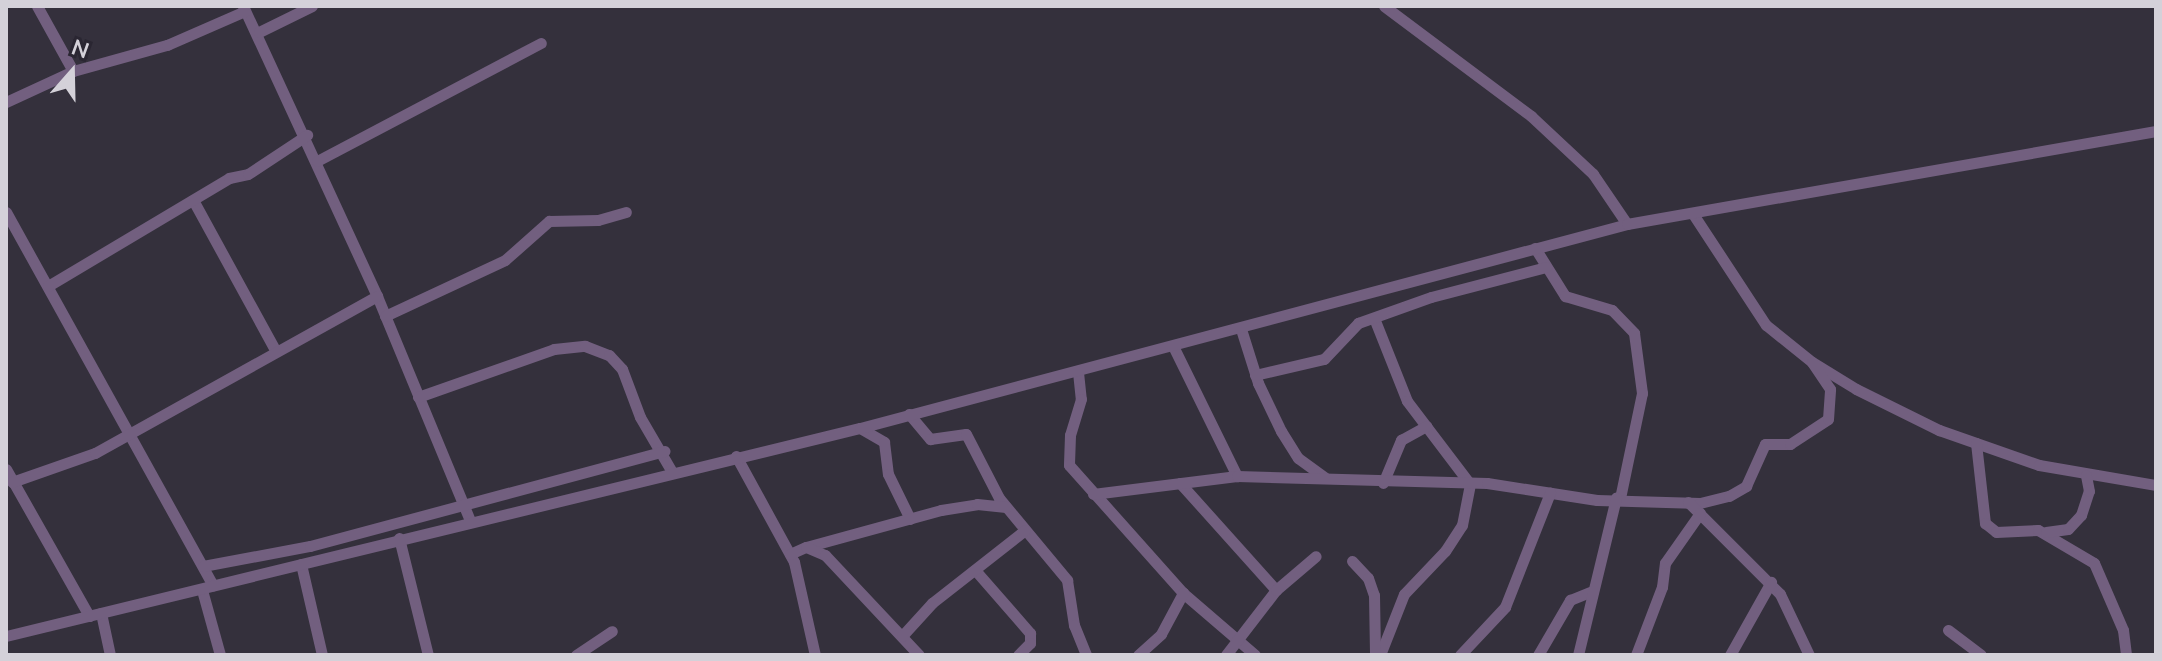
<!DOCTYPE html>
<html>
<head>
<meta charset="utf-8">
<style>
	body { margin:0 }
	#map { position:relative; width:2162px; height:661px; overflow:hidden; background:#34303c; font-family:"Nunito Sans",sans-serif }
	div>[style] { position:absolute }
	.minor>* { height:11px; margin:-5.5px; padding:0 5.5px; transform-origin:5.5px; border-radius:5.5px; background:#725f7f }
	span { translate:-50% -50%; white-space:nowrap; text-align:center; line-height:1.15; -webkit-text-stroke:7px #2a2632; paint-order:stroke }
	.frame { position:absolute; inset:0; border:8px solid #d4d1d9; pointer-events:none }
	.north { position:absolute; left:32px; top:32px; width:80px; height:80px; -webkit-text-stroke:6px #2a2632; paint-order:stroke; rotate:20deg; font-size:22px; font-weight:700; line-height:32px; text-align:center; color:#d4d1d9 }
	.north::after { content:''; display:block; margin:auto; width:28px; height:36px; background:#d4d1d9; clip-path:polygon(50% 0,100% 100%,50% 72%,0 100%) }
</style>
</head>
<body>
<div id="map">
	<div class="minor">
		<i style="left:37px;top:6px;width:74px;rotate:61deg"></i>
		<i style="left:243px;top:6px;width:319px;rotate:65.2deg"></i>
		<i style="left:377px;top:296px;width:243px;rotate:67.5deg"></i>
		<i style="left:1384px;top:6px;width:184px;rotate:36.8deg"></i>
		<i style="left:1531px;top:116px;width:85px;rotate:43.1deg"></i>
		<i style="left:1593px;top:174px;width:60px;rotate:55.8deg"></i>
		<i style="left:259px;top:32px;width:59px;rotate:-26.1deg"></i>
		<i style="left:6px;top:102px;width:74px;rotate:-24.8deg"></i>
		<i style="left:73px;top:71px;width:98px;rotate:-15.5deg"></i>
		<i style="left:167px;top:45px;width:85px;rotate:-23.6deg"></i>
		<i style="left:317px;top:161px;width:253px;rotate:-27.8deg"></i>
		<i style="left:193px;top:200px;width:171px;rotate:61.3deg"></i>
		<i style="left:6px;top:212px;width:427px;rotate:61deg"></i>
		<i style="left:1693px;top:214px;width:133px;rotate:56.7deg"></i>
		<i style="left:1766px;top:325px;width:59px;rotate:38.8deg"></i>
		<i style="left:1812px;top:362px;width:52px;rotate:31.5deg"></i>
		<i style="left:1856px;top:389px;width:93px;rotate:26.3deg"></i>
		<i style="left:1939px;top:430px;width:106px;rotate:19.3deg"></i>
		<i style="left:2039px;top:465px;width:119px;rotate:9.7deg"></i>
		<i style="left:1535px;top:248px;width:57px;rotate:58deg"></i>
		<i style="left:1565px;top:296px;width:49px;rotate:16.6deg"></i>
		<i style="left:1612px;top:310px;width:32px;rotate:46deg"></i>
		<i style="left:1634px;top:333px;width:61px;rotate:82.4deg"></i>
		<i style="left:1642px;top:393px;width:107px;rotate:101.8deg"></i>
		<i style="left:48px;top:286px;width:211px;rotate:-30.8deg"></i>
		<i style="left:229px;top:178px;width:19px;rotate:-12deg"></i>
		<i style="left:248px;top:174px;width:71px;rotate:-33.5deg"></i>
		<i style="left:385px;top:316px;width:132px;rotate:-25deg"></i>
		<i style="left:505px;top:260px;width:59px;rotate:-41.6deg"></i>
		<i style="left:549px;top:221px;width:49px;rotate:-1.2deg"></i>
		<i style="left:598px;top:220px;width:29px;rotate:-16deg"></i>
		<i style="left:1374px;top:318px;width:89px;rotate:68.3deg"></i>
		<i style="left:1407px;top:401px;width:104px;rotate:52.8deg"></i>
		<i style="left:1470px;top:484px;width:42px;rotate:101deg"></i>
		<i style="left:1462px;top:525px;width:31px;rotate:123deg"></i>
		<i style="left:1445px;top:551px;width:59px;rotate:133.6deg"></i>
		<i style="left:1404px;top:594px;width:66px;rotate:111.5deg"></i>
		<i style="left:1241px;top:329px;width:57px;rotate:72.5deg"></i>
		<i style="left:1258px;top:383px;width:53px;rotate:64.4deg"></i>
		<i style="left:1281px;top:431px;width:32px;rotate:58deg"></i>
		<i style="left:1298px;top:458px;width:34px;rotate:36deg"></i>
		<i style="left:1174px;top:348px;width:143px;rotate:63.8deg"></i>
		<i style="left:1078px;top:372px;width:27px;rotate:84deg"></i>
		<i style="left:1081px;top:399px;width:38px;rotate:107deg"></i>
		<i style="left:1070px;top:435px;width:30px;rotate:92deg"></i>
		<i style="left:1069px;top:465px;width:171px;rotate:48.3deg"></i>
		<i style="left:1183px;top:593px;width:95px;rotate:40.7deg"></i>
		<i style="left:1255px;top:375px;width:71px;rotate:-13.1deg"></i>
		<i style="left:1324px;top:359px;width:50px;rotate:-46.6deg"></i>
		<i style="left:1358px;top:323px;width:77px;rotate:-19.6deg"></i>
		<i style="left:1431px;top:297px;width:119px;rotate:-14.6deg"></i>
		<i style="left:418px;top:397px;width:144px;rotate:-19.4deg"></i>
		<i style="left:554px;top:349px;width:31px;rotate:-6deg"></i>
		<i style="left:585px;top:346px;width:26px;rotate:21deg"></i>
		<i style="left:609px;top:355px;width:19px;rotate:47deg"></i>
		<i style="left:622px;top:369px;width:51px;rotate:69.4deg"></i>
		<i style="left:640px;top:417px;width:64px;rotate:59.8deg"></i>
		<i style="left:909px;top:414px;width:33px;rotate:50deg"></i>
		<i style="left:930px;top:439px;width:36px;rotate:-8deg"></i>
		<i style="left:966px;top:434px;width:72px;rotate:62.7deg"></i>
		<i style="left:999px;top:498px;width:107px;rotate:50.3deg"></i>
		<i style="left:1067px;top:580px;width:46px;rotate:81.2deg"></i>
		<i style="left:1074px;top:625px;width:32px;rotate:68deg"></i>
		<i style="left:860px;top:428px;width:28px;rotate:30deg"></i>
		<i style="left:884px;top:442px;width:32px;rotate:83deg"></i>
		<i style="left:888px;top:474px;width:50px;rotate:63.9deg"></i>
		<i style="left:1976px;top:443px;width:81px;rotate:83.6deg"></i>
		<i style="left:1985px;top:523px;width:14px;rotate:39deg"></i>
		<i style="left:1996px;top:532px;width:42px;rotate:-2.7deg"></i>
		<i style="left:2038px;top:530px;width:65px;rotate:30.5deg"></i>
		<i style="left:2094px;top:563px;width:73px;rotate:66.6deg"></i>
		<i style="left:2123px;top:630px;width:25px;rotate:83deg"></i>
		<i style="left:736px;top:456px;width:121px;rotate:61.3deg"></i>
		<i style="left:794px;top:562px;width:95px;rotate:77.3deg"></i>
		<i style="left:6px;top:469px;width:169px;rotate:60.5deg"></i>
		<i style="left:12px;top:482px;width:88px;rotate:-19.3deg"></i>
		<i style="left:95px;top:453px;width:323px;rotate:-29.1deg"></i>
		<i style="left:1180px;top:483px;width:144px;rotate:48.1deg"></i>
		<i style="left:1276px;top:590px;width:82px;rotate:127.6deg"></i>
		<i style="left:1383px;top:483px;width:47px;rotate:-67.3deg"></i>
		<i style="left:1401px;top:440px;width:29px;rotate:-29deg"></i>
		<i style="left:1093px;top:494px;width:145px;rotate:-7.1deg"></i>
		<i style="left:1237px;top:476px;width:250px;rotate:1.6deg"></i>
		<i style="left:1487px;top:483px;width:111px;rotate:8.8deg"></i>
		<i style="left:1597px;top:500px;width:103px;rotate:1.7deg"></i>
		<i style="left:1700px;top:503px;width:30px;rotate:-14deg"></i>
		<i style="left:1729px;top:496px;width:20px;rotate:-30deg"></i>
		<i style="left:1746px;top:486px;width:46px;rotate:-65.7deg"></i>
		<i style="left:1765px;top:444px;width:25px"></i>
		<i style="left:1790px;top:444px;width:45px;rotate:-33.3deg"></i>
		<i style="left:1828px;top:419px;width:30px;rotate:-86deg"></i>
		<i style="left:1830px;top:389px;width:32px;rotate:-124deg"></i>
		<i style="left:1688px;top:502px;width:130px;rotate:45deg"></i>
		<i style="left:1780px;top:594px;width:68px;rotate:64.6deg"></i>
		<i style="left:2046px;top:532px;width:22px;rotate:-8deg"></i>
		<i style="left:2068px;top:529px;width:19px;rotate:-47deg"></i>
		<i style="left:2081px;top:515px;width:25px;rotate:-72deg"></i>
		<i style="left:2089px;top:491px;width:16px;rotate:-101deg"></i>
		<i style="left:399px;top:538px;width:121px;rotate:76.1deg"></i>
		<i style="left:806px;top:547px;width:140px;rotate:-15.3deg"></i>
		<i style="left:941px;top:510px;width:36px;rotate:-9deg"></i>
		<i style="left:977px;top:504px;width:29px;rotate:6deg"></i>
		<i style="left:790px;top:554px;width:17px;rotate:-24deg"></i>
		<i style="left:806px;top:547px;width:21px;rotate:23deg"></i>
		<i style="left:825px;top:555px;width:137px;rotate:46.8deg"></i>
		<i style="left:1352px;top:561px;width:23px;rotate:47deg"></i>
		<i style="left:1368px;top:578px;width:18px;rotate:71deg"></i>
		<i style="left:1374px;top:595px;width:58px;rotate:89deg"></i>
		<i style="left:301px;top:564px;width:93px;rotate:77deg"></i>
		<i style="left:203px;top:566px;width:109px;rotate:-10.6deg"></i>
		<i style="left:310px;top:546px;width:367px;rotate:-15deg"></i>
		<i style="left:975px;top:570px;width:84px;rotate:48.9deg"></i>
		<i style="left:1030px;top:633px;width:10px;rotate:90deg"></i>
		<i style="left:1030px;top:643px;width:17px;rotate:135deg"></i>
		<i style="left:202px;top:590px;width:67px;rotate:74.5deg"></i>
		<i style="left:1276px;top:590px;width:52px;rotate:-40.4deg"></i>
		<i style="left:101px;top:613px;width:43px;rotate:77.9deg"></i>
		<i style="left:1948px;top:630px;width:41px;rotate:37.1deg"></i>
		<i style="left:6px;top:636px;width:879px;rotate:-13.69deg"></i>
		<i style="left:860px;top:428px;width:794px;rotate:-14.89deg"></i>
		<i style="left:1627px;top:224px;width:537px;rotate:-9.97deg"></i>
		<i style="left:902px;top:636px;width:45px;rotate:-47.7deg"></i>
		<i style="left:932px;top:603px;width:118px;rotate:-38.1deg"></i>
		<i style="left:576px;top:655px;width:43px;rotate:-33.7deg"></i>
		<i style="left:1138px;top:655px;width:31px;rotate:-42deg"></i>
		<i style="left:1161px;top:634px;width:47px;rotate:-61.8deg"></i>
		<i style="left:1460px;top:655px;width:66px;rotate:-46.8deg"></i>
		<i style="left:1505px;top:607px;width:123px;rotate:-68.5deg"></i>
		<i style="left:1538px;top:655px;width:64px;rotate:-59.8deg"></i>
		<i style="left:1570px;top:600px;width:22px;rotate:-22deg"></i>
		<i style="left:1578px;top:655px;width:162px;rotate:-76.4deg"></i>
		<i style="left:1636px;top:655px;width:73px;rotate:-69.1deg"></i>
		<i style="left:1662px;top:587px;width:24px;rotate:-83deg"></i>
		<i style="left:1665px;top:563px;width:61px;rotate:-55deg"></i>
		<i style="left:1730px;top:655px;width:84px;rotate:-60.7deg"></i>
	</div>
	<div class="frame"></div>
	<div class="north">N</div>
</div>
</body>
</html>
